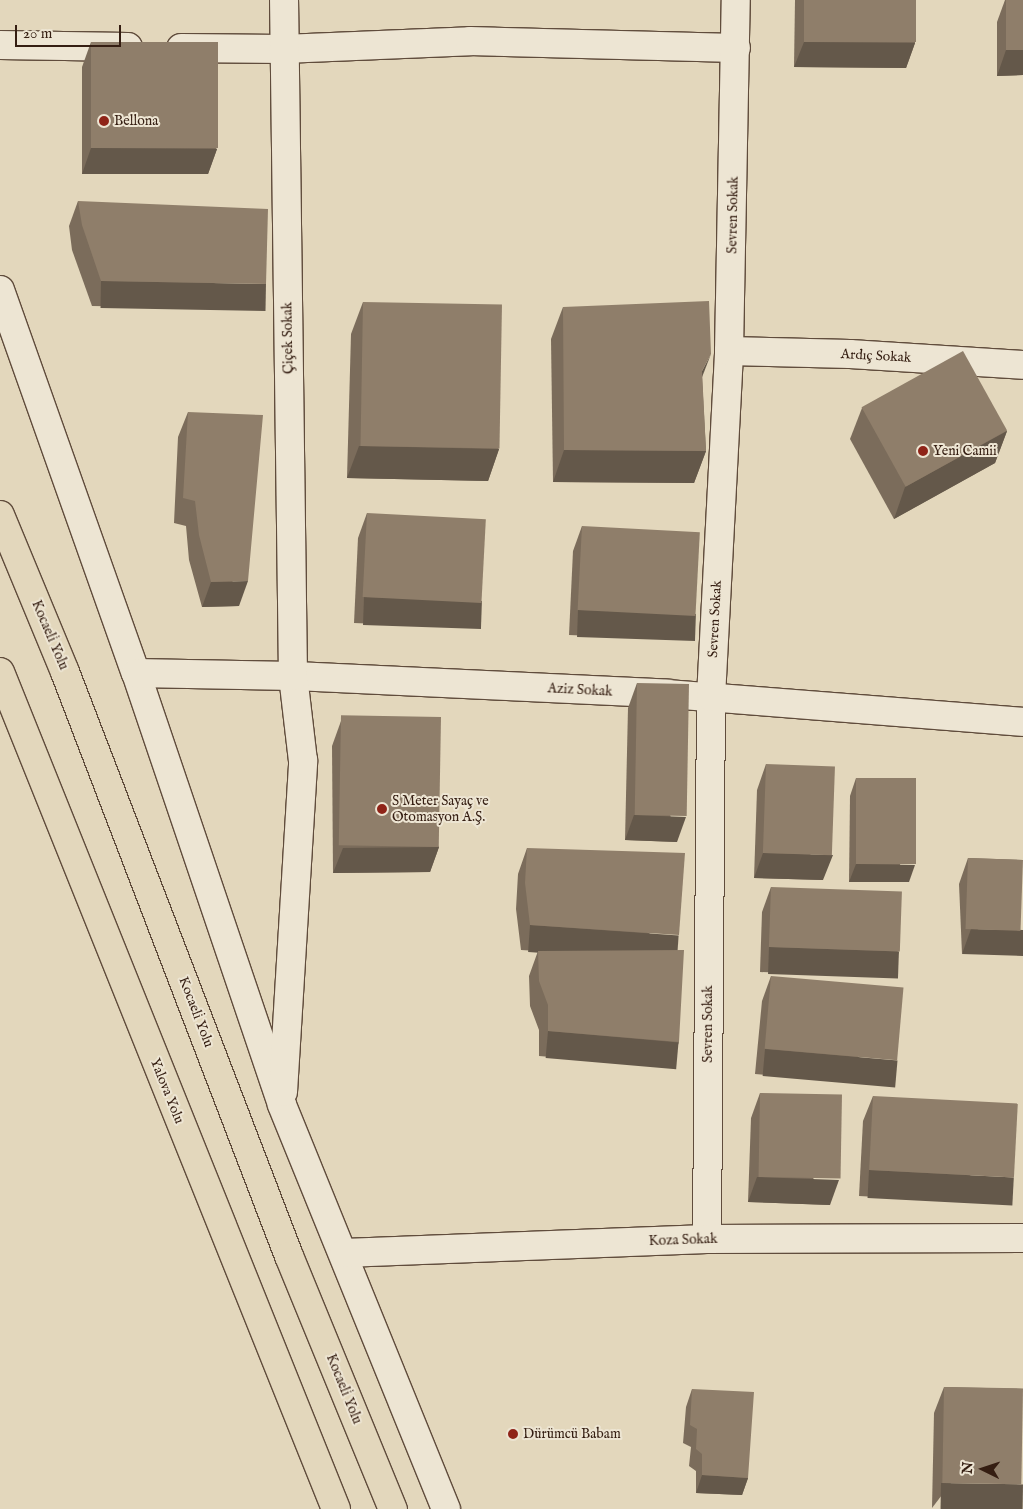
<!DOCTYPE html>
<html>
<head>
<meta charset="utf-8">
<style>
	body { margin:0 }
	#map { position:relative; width:1023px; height:1509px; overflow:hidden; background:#e3d7bc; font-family:"IM FELL English",serif }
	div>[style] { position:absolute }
	.roads { filter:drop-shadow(1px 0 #604c3c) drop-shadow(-1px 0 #604c3c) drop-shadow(0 1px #604c3c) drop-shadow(0 -1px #604c3c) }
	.minor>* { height:28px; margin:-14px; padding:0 14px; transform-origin:14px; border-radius:14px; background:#ede5d3 }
	.highway>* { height:28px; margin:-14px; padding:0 14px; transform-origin:14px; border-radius:14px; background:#e3d7bc }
	.wall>* { inset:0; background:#7b6c5b }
	.shaded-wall>* { inset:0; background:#64584a; transform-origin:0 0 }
	.building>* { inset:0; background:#8f7e6a; transform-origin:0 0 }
	.dots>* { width:14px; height:14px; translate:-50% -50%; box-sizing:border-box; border:2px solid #ede5d3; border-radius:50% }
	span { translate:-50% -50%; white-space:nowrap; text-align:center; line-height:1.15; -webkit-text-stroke:4px #ede5d3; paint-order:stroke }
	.poi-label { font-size:14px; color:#351e12 }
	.left { translate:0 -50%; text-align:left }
	.street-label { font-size:14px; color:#351e12 }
	.north { position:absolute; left:958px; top:1444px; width:50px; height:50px; -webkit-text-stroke:4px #ede5d3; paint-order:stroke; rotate:274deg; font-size:14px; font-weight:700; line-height:20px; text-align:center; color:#351e12 }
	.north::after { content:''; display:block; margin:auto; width:18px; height:22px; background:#351e12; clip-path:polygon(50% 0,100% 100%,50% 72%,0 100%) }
	.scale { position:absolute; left:15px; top:25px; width:106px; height:22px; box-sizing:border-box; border:2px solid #351e12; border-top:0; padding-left:6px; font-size:15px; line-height:18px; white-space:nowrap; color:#351e12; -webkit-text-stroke:4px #ede5d3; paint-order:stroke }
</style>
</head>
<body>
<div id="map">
	<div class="roads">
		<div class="minor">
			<i style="left:0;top:45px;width:128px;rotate:0.9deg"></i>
			<i style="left:181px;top:48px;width:102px;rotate:0.6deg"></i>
			<i style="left:283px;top:49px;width:187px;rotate:-2.4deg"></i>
			<i style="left:470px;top:41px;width:266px;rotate:1.5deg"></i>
			<i style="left:0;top:290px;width:406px;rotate:70.5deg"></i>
			<i style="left:136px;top:673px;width:456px;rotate:71.3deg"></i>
			<i style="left:282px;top:1105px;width:436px;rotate:67.9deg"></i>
			<i style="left:729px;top:351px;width:121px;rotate:1.4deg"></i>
			<i style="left:850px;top:354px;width:173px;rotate:3.6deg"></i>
			<i style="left:136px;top:673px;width:157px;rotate:1.1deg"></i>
			<i style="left:293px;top:676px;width:375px;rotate:2.7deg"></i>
			<i style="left:668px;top:694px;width:356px;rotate:4.5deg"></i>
			<i style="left:283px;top:1092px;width:332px;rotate:-86.5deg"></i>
			<i style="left:303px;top:761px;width:86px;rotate:-96.7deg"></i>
			<i style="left:293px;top:676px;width:676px;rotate:-90.76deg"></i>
			<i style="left:707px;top:1239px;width:542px;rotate:-89.58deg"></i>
			<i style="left:711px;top:697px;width:346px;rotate:-87deg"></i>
			<i style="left:729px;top:351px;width:351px;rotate:-88.9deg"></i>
			<i style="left:344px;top:1253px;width:363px;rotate:-2.2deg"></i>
			<i style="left:707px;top:1239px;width:316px;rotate:-0.2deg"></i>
		</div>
		<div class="highway">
			<i style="left:0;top:515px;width:170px;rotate:67.5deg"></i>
			<i style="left:65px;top:672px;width:625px;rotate:69.02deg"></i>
			<i style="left:289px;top:1256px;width:274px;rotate:67.7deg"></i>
			<i style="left:0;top:672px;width:902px;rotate:68.13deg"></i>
		</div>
	</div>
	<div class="wall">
		<i style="clip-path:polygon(795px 0,916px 0,915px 43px,906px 68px,794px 67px)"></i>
		<i style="clip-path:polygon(1005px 0,1023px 0,1023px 75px,997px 76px,997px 22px)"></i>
		<i style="clip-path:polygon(91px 42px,217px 149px,208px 174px,82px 174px,82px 67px)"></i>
		<i style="clip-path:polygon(78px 201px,257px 309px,92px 306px,72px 250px,69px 226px)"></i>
		<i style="clip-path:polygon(363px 302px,499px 449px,488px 481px,347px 478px,351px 334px)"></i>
		<i style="clip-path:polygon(563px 307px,702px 377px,706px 451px,694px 483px,553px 482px,551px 339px)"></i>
		<i style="clip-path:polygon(862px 408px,1007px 431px,995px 463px,894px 519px,850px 439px)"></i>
		<i style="clip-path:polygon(188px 412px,239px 606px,202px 607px,189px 560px,186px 526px,174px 523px,178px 437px)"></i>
		<i style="clip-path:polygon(367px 513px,473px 628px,354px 623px,358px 538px)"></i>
		<i style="clip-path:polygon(582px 526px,687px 640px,569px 635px,573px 551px)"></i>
		<i style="clip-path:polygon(637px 683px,677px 842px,625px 840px,628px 708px)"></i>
		<i style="clip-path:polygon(341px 721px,439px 847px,430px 872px,333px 873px,332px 746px)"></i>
		<i style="clip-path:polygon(766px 764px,823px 880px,754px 878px,757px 790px)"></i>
		<i style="clip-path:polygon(856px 778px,909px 882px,849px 882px,850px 796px)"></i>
		<i style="clip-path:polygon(527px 848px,673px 950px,679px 1042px,670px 1067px,539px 1056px,539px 1030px,530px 1006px,529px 976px,538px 951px,521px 950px,516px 909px,518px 874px)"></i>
		<i style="clip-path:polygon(968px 858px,1023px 860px,962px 954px,959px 884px)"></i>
		<i style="clip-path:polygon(771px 887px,899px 952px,890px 977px,760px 972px,762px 912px)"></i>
		<i style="clip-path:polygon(771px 976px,889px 1085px,755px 1074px,762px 1001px)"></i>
		<i style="clip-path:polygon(760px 1093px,830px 1205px,748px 1202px,751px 1118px)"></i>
		<i style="clip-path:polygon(873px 1096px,1005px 1204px,859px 1196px,863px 1121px)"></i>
		<i style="clip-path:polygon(944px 1387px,1023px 1389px,932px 1508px,934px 1413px)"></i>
		<i style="clip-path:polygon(692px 1389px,748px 1478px,742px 1495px,696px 1493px,696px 1471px,689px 1466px,691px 1447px,683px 1443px,686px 1407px)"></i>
	</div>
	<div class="shaded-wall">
		<i style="clip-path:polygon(804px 42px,915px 43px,906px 68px,794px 67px)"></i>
		<i style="clip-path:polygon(1006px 50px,1023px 50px,1023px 75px,997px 76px)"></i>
		<i style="clip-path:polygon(91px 148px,217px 149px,208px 174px,82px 174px)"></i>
		<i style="left:101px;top:281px;width:165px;height:27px;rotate:1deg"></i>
		<i style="clip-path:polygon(711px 354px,699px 385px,702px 371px)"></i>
		<i style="clip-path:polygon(1007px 431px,995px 463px,894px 519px,905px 487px)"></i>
		<i style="clip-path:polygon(359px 446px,499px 449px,488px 481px,347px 478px)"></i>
		<i style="clip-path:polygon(564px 450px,706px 451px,694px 483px,553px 482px)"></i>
		<i style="clip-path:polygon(248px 581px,239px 606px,202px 607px,211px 582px)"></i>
		<i style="left:364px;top:597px;width:118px;height:28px;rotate:2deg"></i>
		<i style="left:578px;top:610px;width:118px;height:27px;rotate:2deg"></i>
		<i style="clip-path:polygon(634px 815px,686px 817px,677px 842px,625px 840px)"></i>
		<i style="clip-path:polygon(439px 847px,430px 872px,333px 873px,343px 848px)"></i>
		<i style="clip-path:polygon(763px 853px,833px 855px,823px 880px,754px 878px)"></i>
		<i style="clip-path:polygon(856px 864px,915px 865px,909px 882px,849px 882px)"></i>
		<i style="left:530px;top:925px;width:149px;height:27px;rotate:4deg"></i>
		<i style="clip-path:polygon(971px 929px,1023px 930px,1023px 956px,962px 954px)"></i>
		<i style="left:769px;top:947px;width:130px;height:27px;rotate:2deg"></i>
		<i style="left:548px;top:1031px;width:131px;height:27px;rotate:5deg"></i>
		<i style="left:765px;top:1049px;width:133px;height:27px;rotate:5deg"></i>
		<i style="left:869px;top:1170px;width:145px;height:28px;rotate:3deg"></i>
		<i style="clip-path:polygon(757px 1177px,839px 1180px,830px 1205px,748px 1202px)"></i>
		<i style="clip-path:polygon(702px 1475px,748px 1478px,742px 1495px,696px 1493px)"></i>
		<i style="left:941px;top:1483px;width:82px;height:27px;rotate:1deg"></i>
	</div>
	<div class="building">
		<i style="left:804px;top:0;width:112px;height:42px"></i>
		<i style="left:1006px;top:0;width:17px;height:50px"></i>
		<i style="left:91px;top:42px;width:127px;height:106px"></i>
		<i style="clip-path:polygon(78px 201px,268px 209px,266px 284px,101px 281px,82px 225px)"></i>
		<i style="clip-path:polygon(709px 301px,711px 354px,702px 371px,706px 451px,564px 450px,563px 307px)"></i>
		<i style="left:363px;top:302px;width:139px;height:144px;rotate:1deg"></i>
		<i style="left:963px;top:351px;width:91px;height:116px;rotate:61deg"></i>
		<i style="clip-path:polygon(188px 412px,263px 415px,248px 581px,211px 582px,199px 535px,195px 501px,183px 498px)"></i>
		<i style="left:367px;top:513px;width:119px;height:84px;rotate:3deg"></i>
		<i style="left:582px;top:526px;width:118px;height:84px;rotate:3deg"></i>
		<i style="left:637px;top:683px;width:52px;height:132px;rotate:1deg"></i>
		<i style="left:441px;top:717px;width:130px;height:100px;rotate:91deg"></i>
		<i style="left:766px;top:764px;width:69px;height:89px;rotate:2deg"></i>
		<i style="left:856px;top:778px;width:60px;height:86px"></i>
		<i style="clip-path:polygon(527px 848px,685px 853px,679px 935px,530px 925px,525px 883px)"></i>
		<i style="left:968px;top:858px;width:55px;height:71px;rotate:2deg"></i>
		<i style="left:771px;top:887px;width:131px;height:60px;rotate:2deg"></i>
		<i style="clip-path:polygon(684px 950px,679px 1042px,548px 1031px,548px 1005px,539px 981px,538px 951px)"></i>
		<i style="left:771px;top:976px;width:133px;height:73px;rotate:5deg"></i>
		<i style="left:760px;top:1093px;width:82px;height:84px;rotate:1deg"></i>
		<i style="left:873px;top:1096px;width:145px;height:74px;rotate:3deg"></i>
		<i style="left:944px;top:1387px;width:79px;height:96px;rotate:1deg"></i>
		<i style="clip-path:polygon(692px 1389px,754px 1392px,748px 1478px,702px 1475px,702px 1454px,696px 1449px,697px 1429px,690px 1425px)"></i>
	</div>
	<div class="dots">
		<i style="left:104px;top:121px;background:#8f2418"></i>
		<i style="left:923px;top:451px;background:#8f2418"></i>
		<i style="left:382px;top:809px;background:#8f2418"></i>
		<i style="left:513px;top:1434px;background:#8f2418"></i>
	</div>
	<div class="poi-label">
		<span class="left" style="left:114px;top:121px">Bellona</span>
		<span class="left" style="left:933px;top:451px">Yeni Camii</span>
		<span class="left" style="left:392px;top:809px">S Meter Sayaç ve<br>Otomasyon A.Ş.</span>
		<span class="left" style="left:523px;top:1434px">Dürümcü Babam</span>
	</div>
	<div class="street-label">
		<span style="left:733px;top:215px;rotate:-89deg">Sevren Sokak</span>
		<span style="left:288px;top:338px;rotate:-91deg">Çiçek Sokak</span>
		<span style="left:876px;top:356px;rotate:3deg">Ardıç Sokak</span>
		<span style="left:715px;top:619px;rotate:-87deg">Sevren Sokak</span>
		<span style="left:50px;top:635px;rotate:67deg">Kocaeli̇ Yolu</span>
		<span style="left:580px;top:690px;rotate:3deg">Aziz Sokak</span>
		<span style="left:196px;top:1012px;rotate:69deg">Kocaeli̇ Yolu</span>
		<span style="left:708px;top:1024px;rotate:-90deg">Sevren Sokak</span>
		<span style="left:167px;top:1091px;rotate:68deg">Yalova Yolu</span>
		<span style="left:683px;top:1240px;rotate:-2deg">Koza Sokak</span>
		<span style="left:344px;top:1389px;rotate:68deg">Kocaeli̇ Yolu</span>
	</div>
	<div class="north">N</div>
	<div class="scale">20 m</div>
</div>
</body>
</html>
